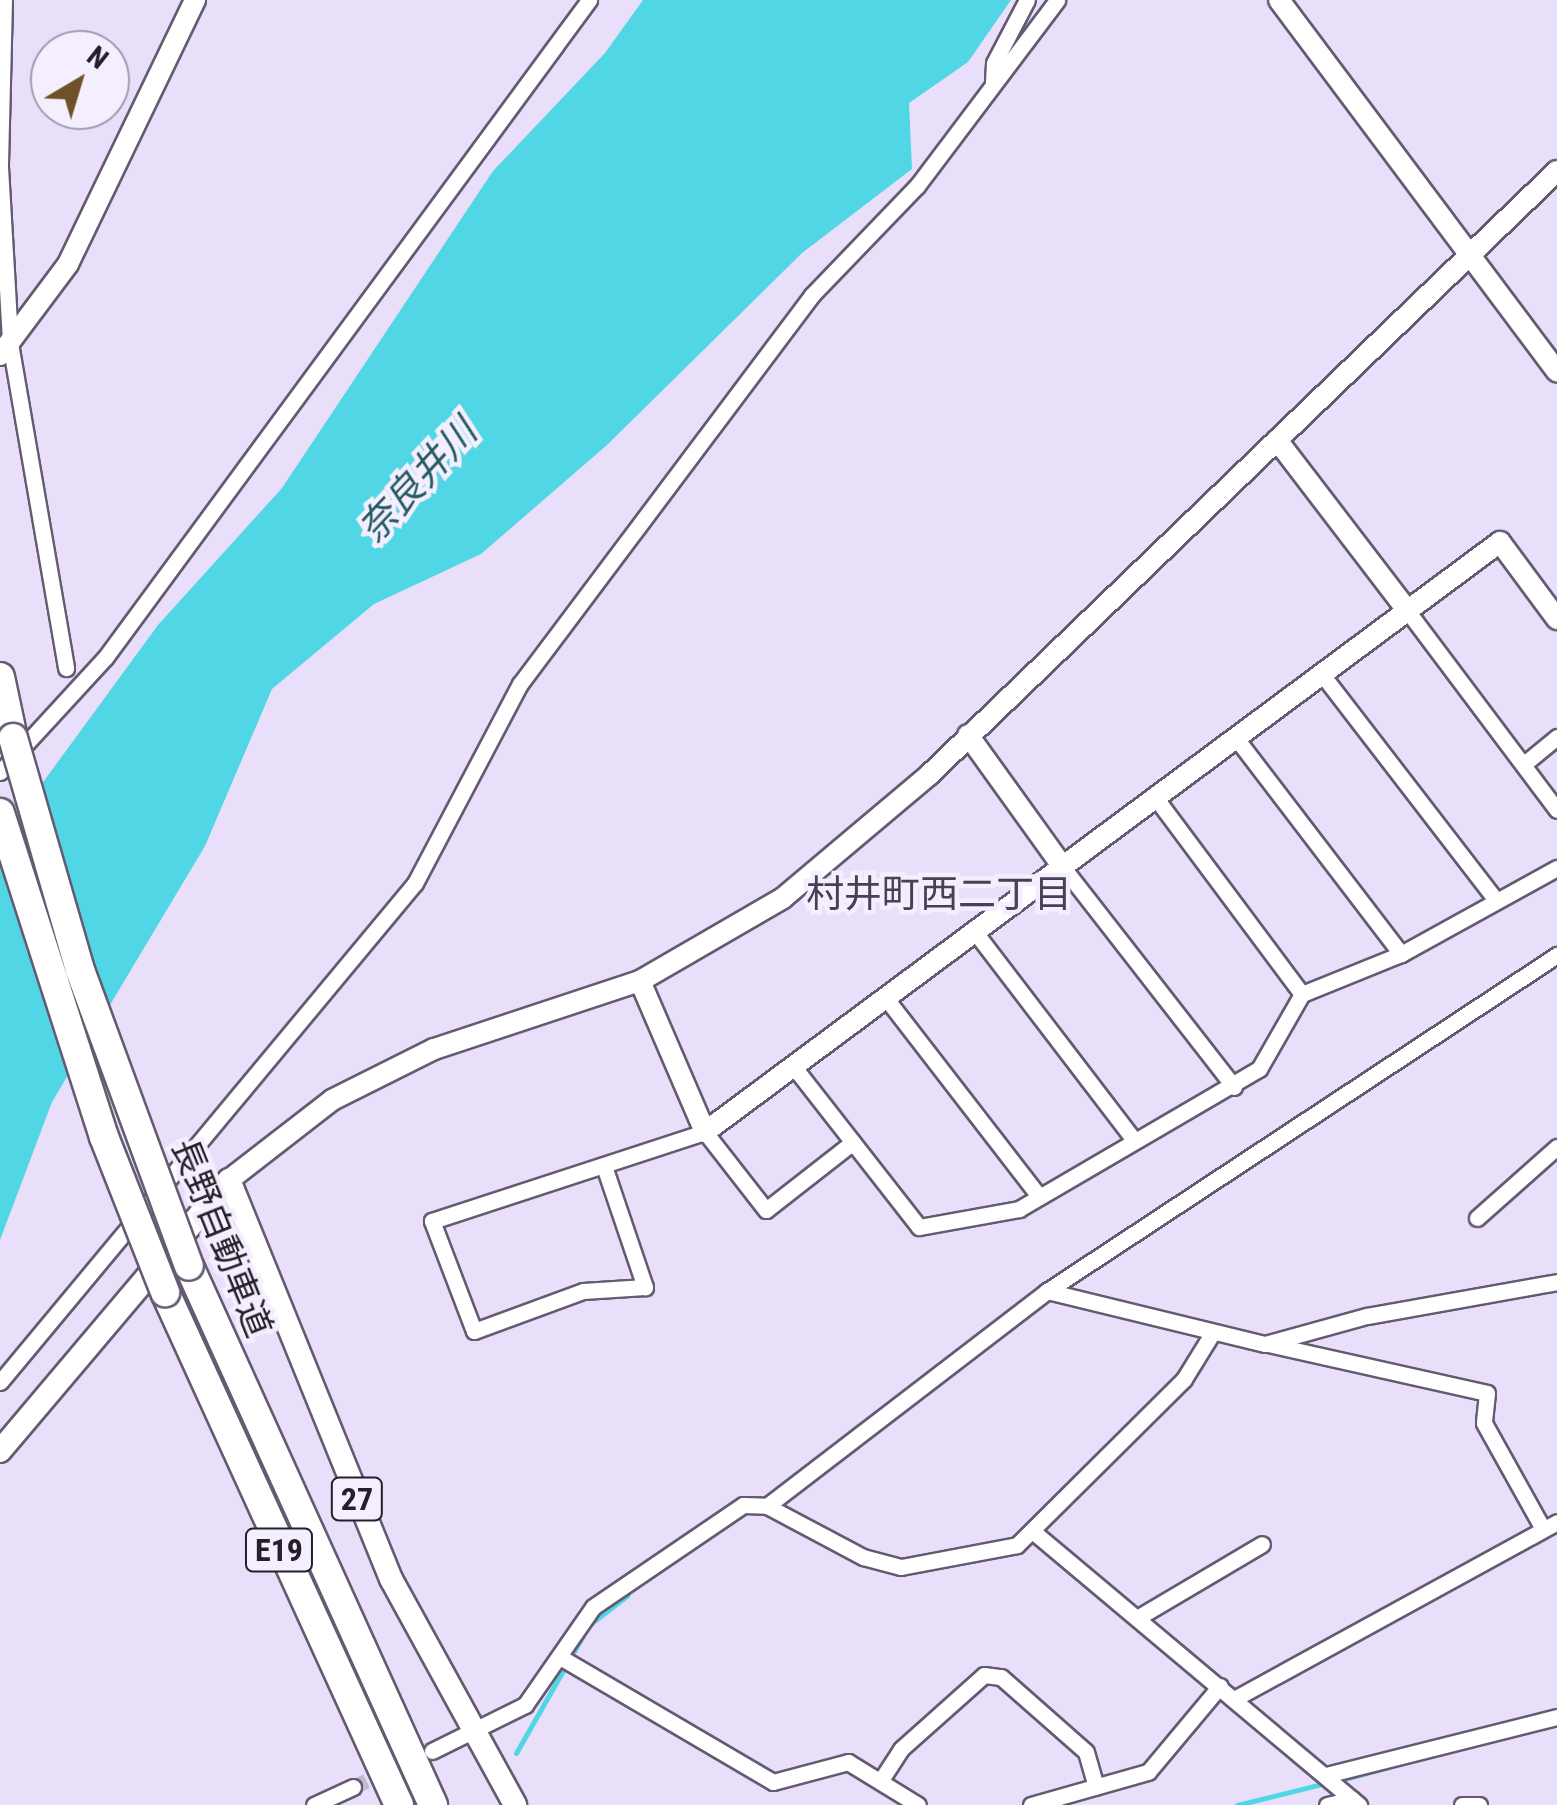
<!DOCTYPE html>
<html>
<head>
<meta charset="utf-8">
<style>
	body { margin:0 }
	#map { position:relative; width:1557px; height:1805px; overflow:hidden; background:#e9dffa; font-family:"Roboto Condensed","Noto Sans JP",sans-serif }
	div>[style] { position:absolute }
	.water>* { inset:0; background:#50d6e5 }
	.stream>* { height:5px; margin:-2.5px; padding:0 2.5px; transform-origin:2.5px; border-radius:2.5px; background:#50d6e5 }
	.street-tunnel>* { height:15px; margin-top:-7.5px; transform-origin:0; background:repeating-linear-gradient(90deg,#c1b9d0 0 15px,transparent 0 23px) }
	.roads { filter:drop-shadow(2px 0 #645b71) drop-shadow(-2px 0 #645b71) drop-shadow(0 2px #645b71) drop-shadow(0 -2px #645b71) }
	.street>* { height:15px; margin:-7.5px; padding:0 7.5px; transform-origin:7.5px; border-radius:7.5px; background:#fff }
	.secondary>* { height:20px; margin:-10px; padding:0 10px; transform-origin:10px; border-radius:10px; background:#fff }
	.primary>* { height:22px; margin:-11px; padding:0 11px; transform-origin:11px; border-radius:11px; background:#fff }
	.highway>* { height:28px; margin:-14px; padding:0 14px; transform-origin:14px; border-radius:14px; background:#fff }
	.bridges { filter:drop-shadow(2px 0 #645b71) drop-shadow(-2px 0 #645b71) drop-shadow(0 2px #645b71) drop-shadow(0 -2px #645b71) }
	.highway-bridge>* { height:28px; margin:-14px; padding:0 14px; transform-origin:14px; border-radius:14px; background:#fff }
	span { translate:-50% -50%; white-space:nowrap; text-align:center; line-height:1.15; -webkit-text-stroke:9px #f4eefe; paint-order:stroke }
	.shield-label span { padding:2px 8px; background:#f4eefe; border:2px solid; border-radius:8px; -webkit-text-stroke-width:0 }
	.shield-label { font-size:32px; color:#232029; font-weight:700 }
	.street-label { font-size:35px; color:#232029 }
	.water-label { font-size:38px; color:#255c63; font-style:italic }
	.neighbourhood-label { font-size:38px; color:#484055 }
	.north { position:absolute; left:30px; top:30px; width:100px; height:100px; box-sizing:border-box; background:#f4eefe; border:2px solid #a09ca9; border-radius:50%; rotate:38deg; font-size:28px; font-weight:700; line-height:40px; text-align:center; color:#232029 }
	.north::after { content:''; display:block; margin:auto; width:35px; height:45px; background:#705026; clip-path:polygon(50% 0,100% 100%,50% 72%,0 100%) }
</style>
</head>
<body>
<div id="map">
	<div class="water">
		<i style="clip-path:polygon(643px 0,1011px 0,968px 62px,909px 103px,912px 169px,802px 253px,607px 445px,481px 554px,374px 604px,272px 689px,205px 846px,52px 1102px,0 1240px,0 841px,158px 625px,282px 488px,493px 171px,605px 53px)"></i>
	</div>
	<div class="stream">
		<i style="left:516px;top:1753px;width:147px;rotate:-60.3deg"></i>
		<i style="left:589px;top:1625px;width:49px;rotate:-37.6deg"></i>
		<i style="left:1337px;top:1781px;width:54px;rotate:-15.1deg"></i>
		<i style="left:1237px;top:1805px;width:92px;rotate:-13.9deg"></i>
	</div>
	<div class="street-tunnel">
		<i style="left:353px;top:1787px;width:70px;rotate:-24.4deg"></i>
	</div>
	<div class="roads">
		<div class="street">
			<i style="left:4px;top:0;width:167px;rotate:91.4deg"></i>
			<i style="left:0;top:167px;width:176px;rotate:86.7deg"></i>
			<i style="left:10px;top:343px;width:330px;rotate:80.2deg"></i>
			<i style="left:993px;top:82px;width:19px;rotate:-87deg"></i>
			<i style="left:994px;top:63px;width:71px;rotate:-62.4deg"></i>
			<i style="left:1406px;top:609px;width:251px;rotate:53.1deg"></i>
			<i style="left:1321px;top:673px;width:284px;rotate:52.4deg"></i>
			<i style="left:1236px;top:738px;width:272px;rotate:52.6deg"></i>
			<i style="left:1524px;top:764px;width:43px;rotate:-39.3deg"></i>
			<i style="left:0;top:772px;width:155px;rotate:-47.4deg"></i>
			<i style="left:105px;top:658px;width:817px;rotate:-53.66deg"></i>
			<i style="left:1155px;top:797px;width:246px;rotate:53.3deg"></i>
			<i style="left:1062px;top:866px;width:280px;rotate:52.1deg"></i>
			<i style="left:975px;top:932px;width:258px;rotate:52.6deg"></i>
			<i style="left:885px;top:997px;width:252px;rotate:52.3deg"></i>
			<i style="left:794px;top:1067px;width:203px;rotate:52deg"></i>
			<i style="left:919px;top:1227px;width:102px;rotate:-10.2deg"></i>
			<i style="left:1019px;top:1209px;width:278px;rotate:-30.3deg"></i>
			<i style="left:1259px;top:1069px;width:86px;rotate:-60.2deg"></i>
			<i style="left:1302px;top:994px;width:107px;rotate:-22deg"></i>
			<i style="left:1401px;top:954px;width:178px;rotate:-28.9deg"></i>
			<i style="left:605px;top:1169px;width:125px;rotate:71.3deg"></i>
			<i style="left:645px;top:1287px;width:62px;rotate:176.3deg"></i>
			<i style="left:583px;top:1291px;width:116px;rotate:159.8deg"></i>
			<i style="left:474px;top:1331px;width:118px;rotate:-110.9deg"></i>
			<i style="left:432px;top:1221px;width:287px;rotate:-18.1deg"></i>
			<i style="left:705px;top:1132px;width:99px;rotate:52deg"></i>
			<i style="left:766px;top:1210px;width:110px;rotate:-38deg"></i>
			<i style="left:1477px;top:1218px;width:107px;rotate:-41.6deg"></i>
			<i style="left:1047px;top:1291px;width:224px;rotate:13.7deg"></i>
			<i style="left:1265px;top:1344px;width:106px;rotate:-15.4deg"></i>
			<i style="left:1367px;top:1316px;width:193px;rotate:-10.1deg"></i>
			<i style="left:1268px;top:1344px;width:224px;rotate:12.6deg"></i>
			<i style="left:1487px;top:1393px;width:30px;rotate:96deg"></i>
			<i style="left:1484px;top:1423px;width:121px;rotate:60.9deg"></i>
			<i style="left:0;top:1382px;width:649px;rotate:-50.25deg"></i>
			<i style="left:415px;top:883px;width:225px;rotate:-62.2deg"></i>
			<i style="left:520px;top:684px;width:486px;rotate:-53.1deg"></i>
			<i style="left:812px;top:295px;width:151px;rotate:-46.1deg"></i>
			<i style="left:917px;top:186px;width:233px;rotate:-53deg"></i>
			<i style="left:767px;top:1506px;width:353px;rotate:-37.5deg"></i>
			<i style="left:1047px;top:1291px;width:611px;rotate:-33.38deg"></i>
			<i style="left:1036px;top:1534px;width:422px;rotate:40deg"></i>
			<i style="left:1137px;top:1618px;width:145px;rotate:-30.6deg"></i>
			<i style="left:560px;top:1657px;width:247px;rotate:30.4deg"></i>
			<i style="left:773px;top:1782px;width:78px;rotate:-14.9deg"></i>
			<i style="left:848px;top:1762px;width:82px;rotate:31.6deg"></i>
			<i style="left:1234px;top:1699px;width:368px;rotate:-28.7deg"></i>
			<i style="left:432px;top:1751px;width:104px;rotate:-26.3deg"></i>
			<i style="left:525px;top:1705px;width:119px;rotate:-55.2deg"></i>
			<i style="left:593px;top:1607px;width:181px;rotate:-34.2deg"></i>
			<i style="left:743px;top:1505px;width:24px;rotate:2deg"></i>
			<i style="left:767px;top:1506px;width:109px;rotate:28deg"></i>
			<i style="left:863px;top:1557px;width:39px;rotate:15deg"></i>
			<i style="left:901px;top:1567px;width:118px;rotate:-10.7deg"></i>
			<i style="left:1017px;top:1545px;width:235px;rotate:-44.8deg"></i>
			<i style="left:1184px;top:1379px;width:55px;rotate:-58.3deg"></i>
			<i style="left:1326px;top:1775px;width:238px;rotate:-14.1deg"></i>
			<i style="left:881px;top:1780px;width:37px;rotate:-57deg"></i>
			<i style="left:901px;top:1749px;width:111px;rotate:-41.7deg"></i>
			<i style="left:984px;top:1675px;width:17px;rotate:7deg"></i>
			<i style="left:1001px;top:1677px;width:113px;rotate:41.4deg"></i>
			<i style="left:1086px;top:1752px;width:36px;rotate:74deg"></i>
			<i style="left:314px;top:1805px;width:43px;rotate:-24.8deg"></i>
			<i style="left:1031px;top:1805px;width:122px;rotate:-15.8deg"></i>
			<i style="left:1148px;top:1772px;width:112px;rotate:-50.1deg"></i>
			<i style="left:1327px;top:1805px;width:26px;rotate:-13deg"></i>
			<i style="left:1462px;top:1805px;width:17px"></i>
		</div>
		<div class="secondary">
			<i style="left:1279px;top:0;width:464px;rotate:53.2deg"></i>
			<i style="left:0;top:355px;width:114px;rotate:-53.2deg"></i>
			<i style="left:68px;top:264px;width:293px;rotate:-64.3deg"></i>
			<i style="left:1277px;top:440px;width:213px;rotate:52.6deg"></i>
			<i style="left:968px;top:735px;width:161px;rotate:54.3deg"></i>
			<i style="left:640px;top:981px;width:164px;rotate:66.7deg"></i>
			<i style="left:705px;top:1132px;width:990px;rotate:-36.58deg"></i>
			<i style="left:1500px;top:542px;width:96px;rotate:53.5deg"></i>
			<i style="left:229px;top:1180px;width:130px;rotate:-37.8deg"></i>
			<i style="left:332px;top:1100px;width:114px;rotate:-26.6deg"></i>
			<i style="left:434px;top:1049px;width:217px;rotate:-18.3deg"></i>
			<i style="left:640px;top:981px;width:165px;rotate:-30.1deg"></i>
			<i style="left:783px;top:898px;width:192px;rotate:-40.1deg"></i>
			<i style="left:930px;top:774px;width:870px;rotate:-43.88deg"></i>
		</div>
		<div class="primary">
			<i style="left:0;top:1451px;width:355px;rotate:-49.8deg"></i>
			<i style="left:229px;top:1180px;width:431px;rotate:67.9deg"></i>
			<i style="left:391px;top:1579px;width:258px;rotate:61.2deg"></i>
		</div>
		<div class="highway">
			<i style="left:0;top:677px;width:62px;rotate:78deg"></i>
			<i style="left:189px;top:1266px;width:592px;rotate:65.64deg"></i>
			<i style="left:165px;top:1292px;width:564px;rotate:65.48deg"></i>
		</div>
	</div>
	<div class="bridges">
		<div class="highway-bridge">
			<i style="left:13px;top:738px;width:241px;rotate:73.9deg"></i>
			<i style="left:80px;top:970px;width:315px;rotate:69.8deg"></i>
			<i style="left:0;top:813px;width:340px;rotate:72.2deg"></i>
			<i style="left:104px;top:1137px;width:167px;rotate:68.5deg"></i>
		</div>
	</div>
	<div class="shield-label">
		<span style="left:357px;top:1499px">27</span>
		<span style="left:279px;top:1550px">E19</span>
	</div>
	<div class="street-label">
		<span style="left:221px;top:1238px;rotate:68deg">長野自動車道</span>
	</div>
	<div class="water-label">
		<span style="left:418px;top:481px;rotate:-47deg">奈良井川</span>
	</div>
	<div class="neighbourhood-label">
		<span style="left:939px;top:895px">村井町西二丁目</span>
	</div>
	<div class="north">N</div>
</div>
</body>
</html>
